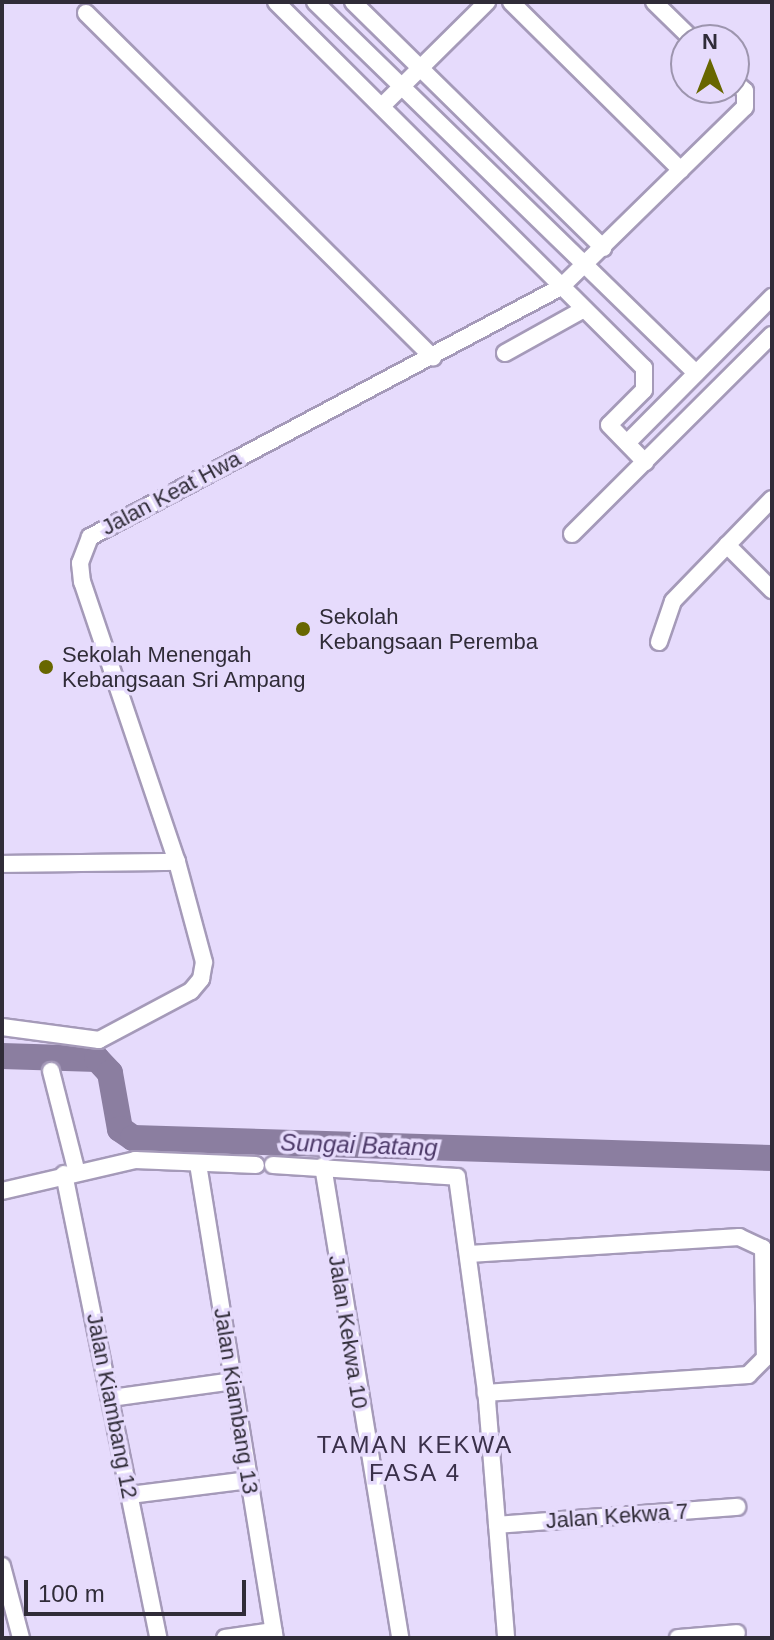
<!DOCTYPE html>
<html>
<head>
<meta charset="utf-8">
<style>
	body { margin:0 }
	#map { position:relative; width:774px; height:1640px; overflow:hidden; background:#e6dbfc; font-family:Arial,sans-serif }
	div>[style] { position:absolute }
	.river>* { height:26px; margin:-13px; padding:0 13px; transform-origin:13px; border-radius:13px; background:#8b7ea0 }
	.roads { filter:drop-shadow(2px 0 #a59ab9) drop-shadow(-2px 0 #a59ab9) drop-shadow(0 2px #a59ab9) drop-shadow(0 -2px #a59ab9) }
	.minor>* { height:16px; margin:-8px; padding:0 8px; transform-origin:8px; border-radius:8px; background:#fff }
	.dots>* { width:22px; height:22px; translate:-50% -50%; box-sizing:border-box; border:4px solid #e6dbfc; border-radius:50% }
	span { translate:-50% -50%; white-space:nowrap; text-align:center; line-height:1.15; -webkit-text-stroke:7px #e6dbfc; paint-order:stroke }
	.street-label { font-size:22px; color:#302c38 }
	.poi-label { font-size:22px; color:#302c38 }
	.left { translate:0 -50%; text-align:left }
	.water-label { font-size:24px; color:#4c3968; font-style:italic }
	.neighbourhood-label { font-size:24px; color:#3a304a; letter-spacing:2px }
	.frame { position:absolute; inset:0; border:4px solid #302c38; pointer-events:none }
	.north { position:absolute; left:670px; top:24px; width:80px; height:80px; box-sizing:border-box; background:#e6dbfc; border:2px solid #9d95ae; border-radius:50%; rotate:0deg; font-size:22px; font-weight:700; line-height:32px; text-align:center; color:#302c38 }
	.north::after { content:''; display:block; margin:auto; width:28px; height:36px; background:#686700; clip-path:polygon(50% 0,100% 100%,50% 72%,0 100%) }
	.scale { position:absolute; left:24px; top:1580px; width:222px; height:36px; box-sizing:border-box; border:4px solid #302c38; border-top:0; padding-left:10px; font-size:24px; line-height:28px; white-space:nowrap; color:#302c38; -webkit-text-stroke:6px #e6dbfc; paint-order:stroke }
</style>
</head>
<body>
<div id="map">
	<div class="river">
		<i style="left:2px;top:1056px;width:95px;rotate:1.8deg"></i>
		<i style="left:97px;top:1059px;width:19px;rotate:47deg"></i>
		<i style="left:110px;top:1073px;width:57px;rotate:79.9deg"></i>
		<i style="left:120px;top:1129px;width:16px;rotate:35deg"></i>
		<i style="left:133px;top:1138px;width:639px;rotate:1.79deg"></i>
	</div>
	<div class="roads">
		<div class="minor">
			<i style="left:276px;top:2px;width:519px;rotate:44.84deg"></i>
			<i style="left:644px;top:368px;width:22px;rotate:90deg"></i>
			<i style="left:644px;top:390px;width:49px;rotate:135deg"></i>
			<i style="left:609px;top:425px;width:52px;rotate:45.8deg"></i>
			<i style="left:315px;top:2px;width:532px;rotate:44.24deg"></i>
			<i style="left:353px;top:2px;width:351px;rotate:44.5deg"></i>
			<i style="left:511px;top:2px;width:239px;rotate:44.7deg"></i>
			<i style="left:654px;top:2px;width:54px;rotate:44.3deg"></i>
			<i style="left:86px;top:13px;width:489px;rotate:44.8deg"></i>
			<i style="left:382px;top:106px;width:148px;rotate:-44.7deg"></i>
			<i style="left:505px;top:353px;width:90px;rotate:-29.1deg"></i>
			<i style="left:627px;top:443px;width:206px;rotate:-45.2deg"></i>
			<i style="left:572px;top:534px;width:282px;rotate:-44.9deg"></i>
			<i style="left:727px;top:545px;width:64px;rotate:45deg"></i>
			<i style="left:659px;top:642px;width:43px;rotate:-71.1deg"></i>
			<i style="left:673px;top:601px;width:142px;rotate:-45.9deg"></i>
			<i style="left:2px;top:864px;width:175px;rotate:-0.7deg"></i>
			<i style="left:2px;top:1027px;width:98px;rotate:7.6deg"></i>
			<i style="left:99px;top:1040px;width:104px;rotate:-28deg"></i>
			<i style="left:191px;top:991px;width:16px;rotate:-50deg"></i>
			<i style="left:201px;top:979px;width:17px;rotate:-80deg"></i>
			<i style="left:204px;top:962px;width:104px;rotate:-105.1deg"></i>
			<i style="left:177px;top:862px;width:296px;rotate:-108.7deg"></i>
			<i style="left:82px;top:582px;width:19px;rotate:-96deg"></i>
			<i style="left:80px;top:563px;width:28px;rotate:-69deg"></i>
			<i style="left:90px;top:537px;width:533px;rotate:-27.96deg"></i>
			<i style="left:561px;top:287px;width:257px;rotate:-44.4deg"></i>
			<i style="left:745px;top:107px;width:16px;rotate:-90deg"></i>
			<i style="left:745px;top:91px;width:15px;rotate:-138deg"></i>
			<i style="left:51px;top:1071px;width:101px;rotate:75.7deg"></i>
			<i style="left:198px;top:1164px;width:480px;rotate:80.8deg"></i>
			<i style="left:273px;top:1165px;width:184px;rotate:3.7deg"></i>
			<i style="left:457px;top:1177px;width:225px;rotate:82.3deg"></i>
			<i style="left:487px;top:1400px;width:239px;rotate:85.4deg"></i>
			<i style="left:323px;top:1166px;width:478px;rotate:80.7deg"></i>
			<i style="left:64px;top:1174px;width:473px;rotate:78.5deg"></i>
			<i style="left:2px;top:1191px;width:137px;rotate:-13.1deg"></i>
			<i style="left:135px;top:1160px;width:121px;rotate:2.4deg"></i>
			<i style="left:469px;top:1254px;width:271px;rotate:-3.6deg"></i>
			<i style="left:739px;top:1237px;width:26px;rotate:25deg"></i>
			<i style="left:763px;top:1248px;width:110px;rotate:89deg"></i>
			<i style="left:765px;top:1358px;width:24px;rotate:135deg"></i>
			<i style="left:748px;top:1375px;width:263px;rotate:176.1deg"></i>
			<i style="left:111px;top:1398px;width:123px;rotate:-7.9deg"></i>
			<i style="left:130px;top:1495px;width:120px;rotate:-7.2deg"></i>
			<i style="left:497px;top:1525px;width:241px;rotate:-4.3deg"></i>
			<i style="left:2px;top:1566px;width:74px;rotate:75.2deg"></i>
			<i style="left:225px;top:1638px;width:49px;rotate:-8.3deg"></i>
			<i style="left:678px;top:1638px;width:59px;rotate:-4.8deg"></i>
		</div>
	</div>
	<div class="dots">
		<i style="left:303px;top:629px;background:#686700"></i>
		<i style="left:46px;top:667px;background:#686700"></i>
	</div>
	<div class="street-label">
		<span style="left:171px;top:493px;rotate:-28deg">Jalan Keat Hwa</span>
		<span style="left:348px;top:1332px;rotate:81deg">Jalan Kekwa 10</span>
		<span style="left:236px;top:1401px;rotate:81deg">Jalan Kiambang 13</span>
		<span style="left:112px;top:1406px;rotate:79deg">Jalan Kiambang 12</span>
		<span style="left:617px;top:1516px;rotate:-4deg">Jalan Kekwa 7</span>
	</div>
	<div class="poi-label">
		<span class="left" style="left:319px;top:629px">Sekolah<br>Kebangsaan Peremba</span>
		<span class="left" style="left:62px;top:667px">Sekolah Menengah<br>Kebangsaan Sri Ampang</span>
	</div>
	<div class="water-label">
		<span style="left:359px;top:1145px;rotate:2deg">Sungai Batang</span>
	</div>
	<div class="neighbourhood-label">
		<span style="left:415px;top:1459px">TAMAN KEKWA<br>FASA 4</span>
	</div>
	<div class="frame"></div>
	<div class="north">N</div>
	<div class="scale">100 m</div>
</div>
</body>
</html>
